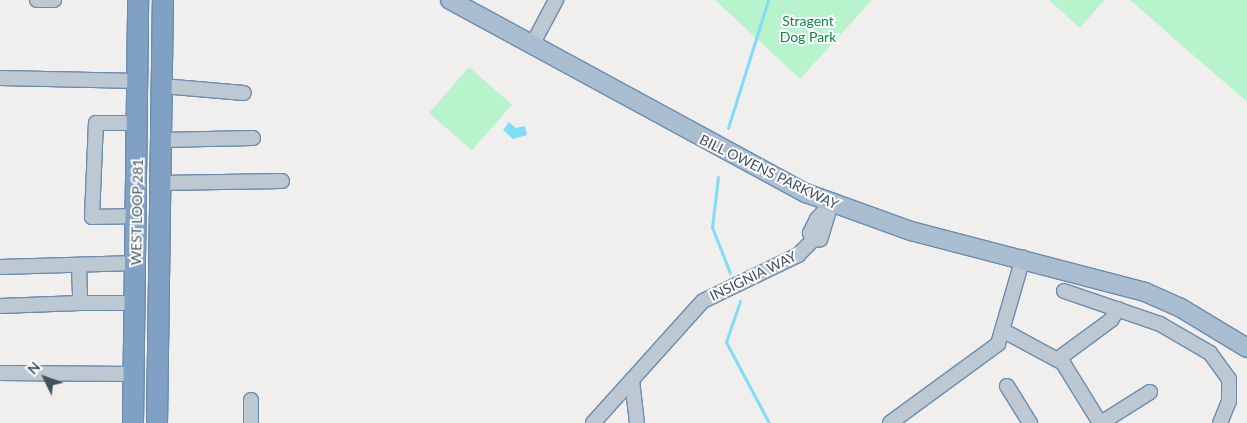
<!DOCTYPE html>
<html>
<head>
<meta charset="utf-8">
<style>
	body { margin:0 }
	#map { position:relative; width:1247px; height:423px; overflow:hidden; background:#f1eeee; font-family:Lato,sans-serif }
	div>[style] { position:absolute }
	.green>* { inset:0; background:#b7f4ce; transform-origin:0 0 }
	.water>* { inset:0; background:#7fdef6 }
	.stream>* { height:3px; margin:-1.5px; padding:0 1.5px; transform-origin:1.5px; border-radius:1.5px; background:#7fdef6 }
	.roads { filter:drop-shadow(1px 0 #6b8caf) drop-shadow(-1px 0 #6b8caf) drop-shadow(0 1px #6b8caf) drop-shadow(0 -1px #6b8caf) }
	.minor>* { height:14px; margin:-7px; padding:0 7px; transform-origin:7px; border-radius:7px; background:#bdc9d2 }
	.major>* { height:18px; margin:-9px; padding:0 9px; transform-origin:9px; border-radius:9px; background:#aabed1 }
	.highway>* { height:20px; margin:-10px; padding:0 10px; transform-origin:10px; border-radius:10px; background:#80a1c3 }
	span { translate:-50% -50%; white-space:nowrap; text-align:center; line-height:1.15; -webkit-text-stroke:4px #fff; paint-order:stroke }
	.park-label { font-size:14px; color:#0c8849 }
	.street-label { font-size:14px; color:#44525e }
	.north { position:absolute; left:20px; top:353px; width:50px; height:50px; -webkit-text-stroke:4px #fff; paint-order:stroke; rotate:312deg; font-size:14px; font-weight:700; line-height:20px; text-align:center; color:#44525e }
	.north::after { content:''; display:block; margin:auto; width:18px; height:22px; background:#44525e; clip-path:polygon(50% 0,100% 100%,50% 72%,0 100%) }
</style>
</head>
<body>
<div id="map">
	<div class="green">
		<i style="clip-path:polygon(715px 0,872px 0,800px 79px)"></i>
		<i style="clip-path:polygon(1049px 0,1104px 0,1080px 28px)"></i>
		<i style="clip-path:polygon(1130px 0,1247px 0,1247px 102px)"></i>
		<i style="left:469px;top:67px;width:57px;height:61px;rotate:41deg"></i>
	</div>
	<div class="water">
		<i style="clip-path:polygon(509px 122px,516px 128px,525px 126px,527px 135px,513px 139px,503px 130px)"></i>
	</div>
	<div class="stream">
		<i style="left:728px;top:128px;width:134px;rotate:-72.6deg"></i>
		<i style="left:718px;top:177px;width:50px;rotate:96.8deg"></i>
		<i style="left:712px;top:227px;width:49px;rotate:68.6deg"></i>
		<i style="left:740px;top:301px;width:43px;rotate:108.9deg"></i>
		<i style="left:726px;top:342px;width:92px;rotate:62deg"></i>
	</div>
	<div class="roads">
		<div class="minor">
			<i style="left:37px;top:0;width:17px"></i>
			<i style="left:532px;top:45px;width:51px;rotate:-61.9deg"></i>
			<i style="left:0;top:78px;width:139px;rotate:1.2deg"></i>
			<i style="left:162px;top:86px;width:82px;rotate:4.9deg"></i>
			<i style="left:161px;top:140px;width:92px;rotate:-1.2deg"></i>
			<i style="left:161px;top:183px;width:121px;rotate:-0.9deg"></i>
			<i style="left:831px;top:204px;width:37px;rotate:107deg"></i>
			<i style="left:820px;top:239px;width:7px;rotate:172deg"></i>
			<i style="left:813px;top:240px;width:8px;rotate:-113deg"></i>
			<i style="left:810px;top:233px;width:16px;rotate:-63deg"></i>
			<i style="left:817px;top:219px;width:21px;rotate:-47deg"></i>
			<i style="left:137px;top:216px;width:45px;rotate:178.7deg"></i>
			<i style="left:92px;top:217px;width:94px;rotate:-87.6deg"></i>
			<i style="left:96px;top:123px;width:43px"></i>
			<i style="left:79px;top:266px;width:37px;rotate:88deg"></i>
			<i style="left:80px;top:303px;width:55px"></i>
			<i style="left:0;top:267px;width:136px;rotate:-1.7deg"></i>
			<i style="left:1064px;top:291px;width:102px;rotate:19deg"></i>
			<i style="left:1160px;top:324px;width:58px;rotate:30.1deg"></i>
			<i style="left:1210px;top:353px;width:32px;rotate:54deg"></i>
			<i style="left:1229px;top:379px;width:22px;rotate:90deg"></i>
			<i style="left:1229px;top:401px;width:24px;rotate:112deg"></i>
			<i style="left:0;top:306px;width:80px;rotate:-2.1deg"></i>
			<i style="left:1004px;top:331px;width:67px;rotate:28.5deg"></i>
			<i style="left:1063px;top:363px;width:70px;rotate:58.3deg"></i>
			<i style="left:1058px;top:359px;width:66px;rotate:-36.3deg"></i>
			<i style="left:1111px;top:320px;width:13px;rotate:-58deg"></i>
			<i style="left:0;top:373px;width:134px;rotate:0.4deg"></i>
			<i style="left:632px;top:380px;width:43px;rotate:83.4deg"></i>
			<i style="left:1007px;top:386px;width:44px;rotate:58.1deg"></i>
			<i style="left:251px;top:423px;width:23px;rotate:-90deg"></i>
			<i style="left:593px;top:423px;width:164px;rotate:-48deg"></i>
			<i style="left:703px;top:301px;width:106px;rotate:-25.8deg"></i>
			<i style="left:798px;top:255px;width:21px;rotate:-45deg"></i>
			<i style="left:890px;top:423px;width:134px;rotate:-36.2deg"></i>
			<i style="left:998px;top:344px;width:90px;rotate:-73.8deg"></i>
			<i style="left:1101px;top:423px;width:58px;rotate:-32.3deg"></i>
		</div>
		<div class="major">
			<i style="left:450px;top:0;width:405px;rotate:28.5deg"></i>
			<i style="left:806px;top:193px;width:112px;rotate:19.9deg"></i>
			<i style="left:911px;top:231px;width:242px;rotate:14.6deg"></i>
			<i style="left:1145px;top:292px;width:39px;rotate:24deg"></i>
			<i style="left:1181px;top:308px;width:77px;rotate:31.2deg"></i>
		</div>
		<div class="highway">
			<i style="left:133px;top:423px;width:423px;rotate:-89.3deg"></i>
			<i style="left:157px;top:423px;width:423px;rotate:-89.2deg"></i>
		</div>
	</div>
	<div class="park-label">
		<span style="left:808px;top:29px">Stragent<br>Dog Park</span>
	</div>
	<div class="street-label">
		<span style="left:769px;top:172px;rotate:26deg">BILL OWENS PARKWAY</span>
		<span style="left:137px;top:212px;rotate:-89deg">WEST LOOP 281</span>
		<span style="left:753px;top:276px;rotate:-26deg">INSIGNIA WAY</span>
	</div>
	<div class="north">N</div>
</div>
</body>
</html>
